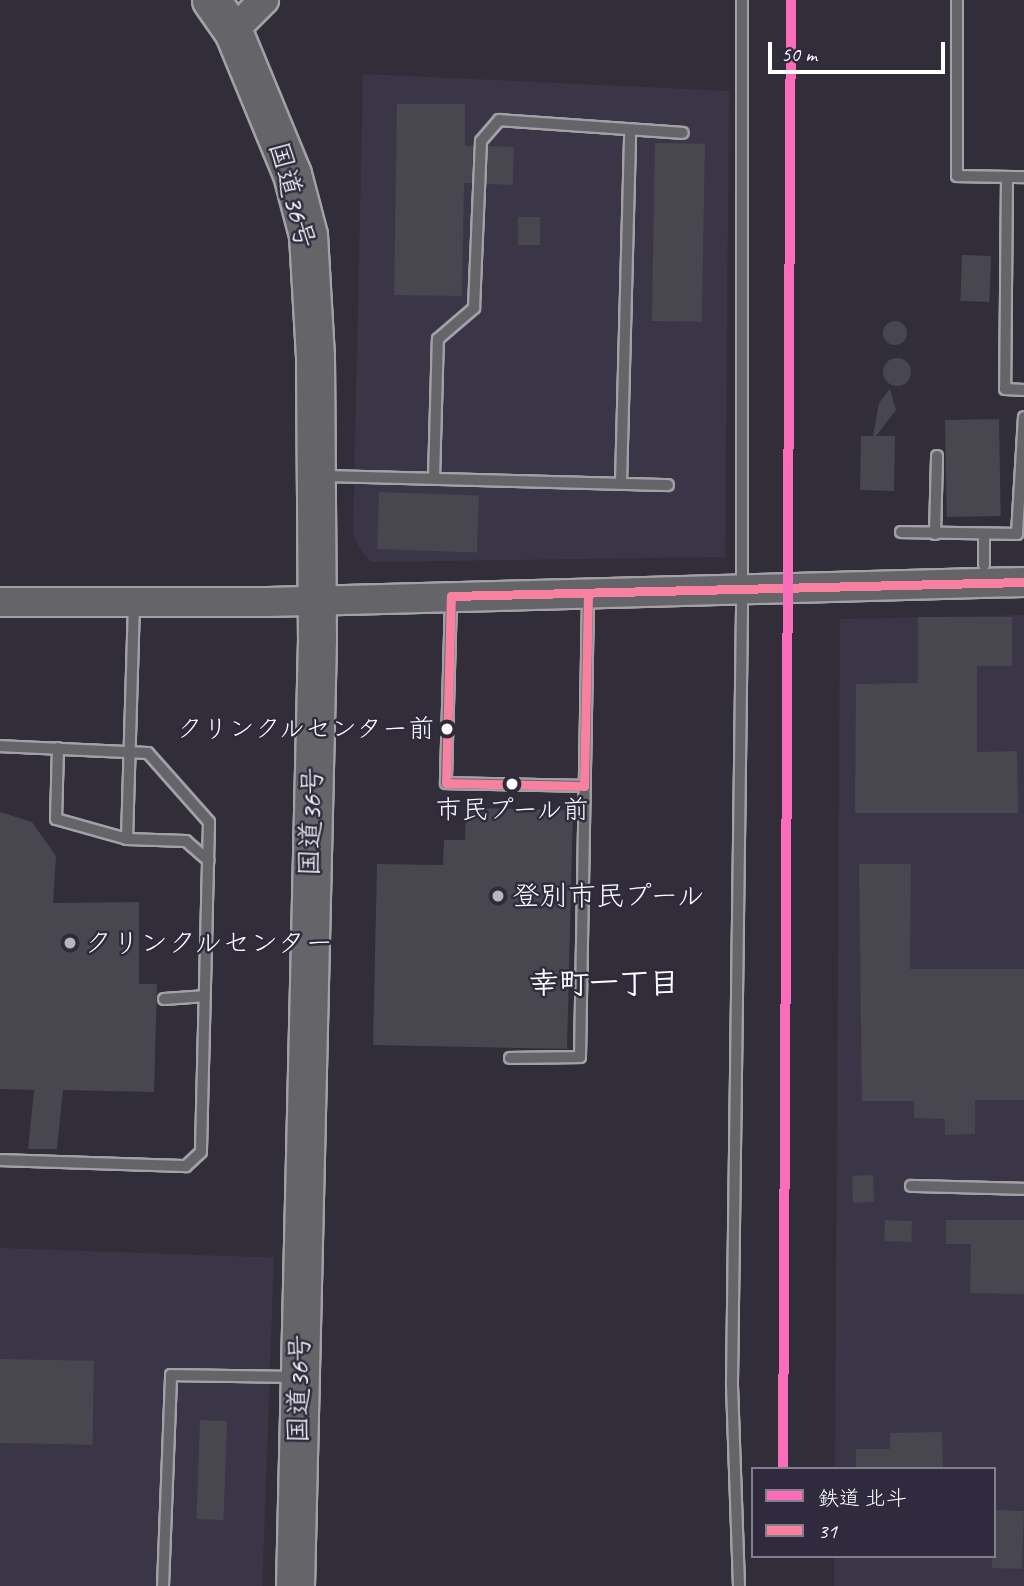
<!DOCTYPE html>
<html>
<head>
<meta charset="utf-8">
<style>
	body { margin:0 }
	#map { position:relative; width:1024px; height:1586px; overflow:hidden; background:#312e39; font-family:Caveat,"Klee One",sans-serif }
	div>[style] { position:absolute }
	.built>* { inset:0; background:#3b3647; transform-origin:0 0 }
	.building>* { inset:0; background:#48464e; transform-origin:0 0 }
	.round { border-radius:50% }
	.roads { filter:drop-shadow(2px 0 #a2a1a6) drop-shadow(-2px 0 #a2a1a6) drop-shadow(0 2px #a2a1a6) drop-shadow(0 -2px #a2a1a6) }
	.lane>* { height:10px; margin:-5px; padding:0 5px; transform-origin:5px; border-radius:5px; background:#656469 }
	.secondary>* { height:28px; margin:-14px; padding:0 14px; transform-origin:14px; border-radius:14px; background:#656469 }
	.highway>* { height:37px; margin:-18.5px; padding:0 18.5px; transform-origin:18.5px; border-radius:18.5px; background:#656469 }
	.bus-1>* { height:9px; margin:-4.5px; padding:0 4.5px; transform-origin:4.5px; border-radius:4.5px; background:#f7819f }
	.rail-1>* { height:10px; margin:-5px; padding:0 5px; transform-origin:5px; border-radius:5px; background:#fb6dba }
	.dots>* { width:19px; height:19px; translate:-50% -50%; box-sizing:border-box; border:4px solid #2f2a3d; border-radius:50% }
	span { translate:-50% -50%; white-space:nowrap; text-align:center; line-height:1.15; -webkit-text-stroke:5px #2f2a3d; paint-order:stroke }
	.bus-label { font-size:26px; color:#fff }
	.right { translate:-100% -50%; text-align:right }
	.street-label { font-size:28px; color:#fff }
	.poi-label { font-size:28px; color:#fff }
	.left { translate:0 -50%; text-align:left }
	.neighbourhood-label { font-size:30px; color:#fff; font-weight:700 }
	.legend { position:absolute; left:751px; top:1467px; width:245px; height:91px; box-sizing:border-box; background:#2f2a3d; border:2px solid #827f8b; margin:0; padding:9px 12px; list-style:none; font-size:21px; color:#fff }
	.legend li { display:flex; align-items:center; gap:14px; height:35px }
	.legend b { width:35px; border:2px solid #827f8b }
	.scale { position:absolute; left:768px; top:42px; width:177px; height:32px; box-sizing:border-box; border:4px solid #fff; border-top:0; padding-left:9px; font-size:21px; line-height:24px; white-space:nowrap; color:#fff; -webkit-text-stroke:5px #2f2a3d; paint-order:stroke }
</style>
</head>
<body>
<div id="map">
	<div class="built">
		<i style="clip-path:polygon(363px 74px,729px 91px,725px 557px,371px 562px,363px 553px,353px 536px)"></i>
		<i style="clip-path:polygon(1024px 615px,1024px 1586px,834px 1586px,834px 1556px,994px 1556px,994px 1469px,835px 1469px,840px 619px)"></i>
		<i style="left:0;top:1248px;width:274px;height:338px;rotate:2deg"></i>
	</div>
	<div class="building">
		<i style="clip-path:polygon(397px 104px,465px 104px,465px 146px,473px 146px,472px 183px,464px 183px,462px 296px,394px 295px)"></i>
		<i style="left:655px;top:143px;width:50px;height:178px;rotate:1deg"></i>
		<i style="left:488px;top:146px;width:26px;height:38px;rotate:2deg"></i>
		<i style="left:518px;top:217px;width:22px;height:28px"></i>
		<i style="left:962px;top:255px;width:29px;height:46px;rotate:2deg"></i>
		<i class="round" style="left:883px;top:321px;width:24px;height:24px"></i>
		<i class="round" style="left:883px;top:358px;width:28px;height:28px"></i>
		<i style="clip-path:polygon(890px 389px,896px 410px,876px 436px,895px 436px,894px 491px,860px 490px,861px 436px,873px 436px,879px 403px)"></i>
		<i style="left:999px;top:419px;width:97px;height:54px;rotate:89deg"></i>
		<i style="left:379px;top:492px;width:100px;height:57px;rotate:2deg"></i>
		<i style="clip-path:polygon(918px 617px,1012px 617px,1012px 666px,977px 666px,977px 752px,1017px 751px,1018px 813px,855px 813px,856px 684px,918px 683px)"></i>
		<i style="clip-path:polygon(466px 808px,573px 810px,567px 1049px,373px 1045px,377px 864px,443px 865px,444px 840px,465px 840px)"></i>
		<i style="clip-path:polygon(0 812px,32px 822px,56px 856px,53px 903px,139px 902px,139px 984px,157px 984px,154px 1092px,63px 1090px,57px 1149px,28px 1149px,34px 1090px,0 1089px)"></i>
		<i style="clip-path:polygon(859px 864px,911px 864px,910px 969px,1024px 969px,1024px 1100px,975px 1100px,975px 1134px,945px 1135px,945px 1119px,914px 1118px,914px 1101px,862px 1101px)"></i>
		<i style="left:873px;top:1175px;width:27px;height:21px;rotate:88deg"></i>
		<i style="left:885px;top:1220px;width:27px;height:21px;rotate:2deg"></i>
		<i style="clip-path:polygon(946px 1220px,1024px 1220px,1024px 1294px,970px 1293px,971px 1244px,946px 1244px)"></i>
		<i style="left:0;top:1359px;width:94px;height:84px;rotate:1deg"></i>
		<i style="left:200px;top:1420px;width:27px;height:99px;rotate:2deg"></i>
		<i style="clip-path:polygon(942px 1432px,943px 1469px,856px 1469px,856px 1449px,890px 1449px,890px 1433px)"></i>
		<i style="left:994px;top:1510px;width:30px;height:58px;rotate:2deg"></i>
	</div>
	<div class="roads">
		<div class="lane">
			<i style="left:957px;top:0;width:176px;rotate:90deg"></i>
			<i style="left:957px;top:176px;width:67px;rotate:0.9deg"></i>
			<i style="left:1007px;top:177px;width:212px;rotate:90.5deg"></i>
			<i style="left:1005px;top:389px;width:19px;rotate:3deg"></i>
			<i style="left:323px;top:476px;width:345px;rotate:1.5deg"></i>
			<i style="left:434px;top:478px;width:139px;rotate:-88.4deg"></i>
			<i style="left:438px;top:339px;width:48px;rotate:-40.7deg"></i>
			<i style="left:474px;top:308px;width:167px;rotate:-87.6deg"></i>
			<i style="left:481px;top:141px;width:28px;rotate:-49deg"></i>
			<i style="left:499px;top:120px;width:184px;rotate:4deg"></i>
			<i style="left:621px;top:483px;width:353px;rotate:-88.5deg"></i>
			<i style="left:901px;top:532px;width:116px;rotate:1deg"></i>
			<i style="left:1017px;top:534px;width:117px;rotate:-86.6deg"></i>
			<i style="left:935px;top:534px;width:78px;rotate:-88.5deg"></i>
			<i style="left:984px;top:565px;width:31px;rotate:-90deg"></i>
			<i style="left:451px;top:599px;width:184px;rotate:91.6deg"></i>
			<i style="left:446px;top:783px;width:138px;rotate:1.2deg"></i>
			<i style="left:0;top:746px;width:148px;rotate:2.7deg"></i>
			<i style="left:148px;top:753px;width:92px;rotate:48.5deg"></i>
			<i style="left:209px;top:822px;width:330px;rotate:91.4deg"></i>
			<i style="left:201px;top:1152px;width:21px;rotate:137deg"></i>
			<i style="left:186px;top:1166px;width:186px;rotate:-178.2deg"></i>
			<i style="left:58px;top:748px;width:71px;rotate:91.6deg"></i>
			<i style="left:56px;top:819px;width:74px;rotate:15.7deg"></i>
			<i style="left:127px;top:839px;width:59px;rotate:1.9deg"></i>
			<i style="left:186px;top:841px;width:30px;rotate:41deg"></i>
			<i style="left:127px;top:839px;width:236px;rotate:-88.3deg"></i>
			<i style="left:164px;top:999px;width:39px;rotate:-4deg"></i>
			<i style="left:510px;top:1058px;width:70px;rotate:-0.8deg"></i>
			<i style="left:580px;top:1057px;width:463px;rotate:-89deg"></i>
			<i style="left:911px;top:1186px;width:113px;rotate:1.5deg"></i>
			<i style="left:163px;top:1586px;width:211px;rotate:-87.8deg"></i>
			<i style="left:171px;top:1375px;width:121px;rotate:0.9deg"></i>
			<i style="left:739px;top:1586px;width:203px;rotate:-92deg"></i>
			<i style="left:732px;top:1383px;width:771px;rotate:-89.26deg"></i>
			<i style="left:742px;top:612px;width:612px;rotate:-90deg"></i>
		</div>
		<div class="secondary">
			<i style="left:233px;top:31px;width:44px;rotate:-45deg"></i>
			<i style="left:0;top:602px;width:268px"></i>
			<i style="left:268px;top:602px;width:756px;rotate:-1.52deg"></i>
		</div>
		<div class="highway">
			<i style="left:211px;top:0;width:38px;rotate:55deg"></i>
			<i style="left:233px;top:31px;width:155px;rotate:67.6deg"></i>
			<i style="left:292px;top:174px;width:63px;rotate:75.3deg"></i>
			<i style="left:308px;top:235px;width:121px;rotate:86.7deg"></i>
			<i style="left:315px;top:356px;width:283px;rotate:89.6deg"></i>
			<i style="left:317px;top:639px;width:947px;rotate:91.33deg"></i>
		</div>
	</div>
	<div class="bus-1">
		<i style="left:588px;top:594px;width:192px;rotate:91.2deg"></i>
		<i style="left:584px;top:786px;width:138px;rotate:-178.8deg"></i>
		<i style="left:446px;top:783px;width:187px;rotate:-88.5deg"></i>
		<i style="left:451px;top:596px;width:573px;rotate:-1.4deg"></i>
	</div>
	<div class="rail-1">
		<i style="left:783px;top:1469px;width:1469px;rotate:-89.69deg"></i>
	</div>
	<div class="dots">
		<i style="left:447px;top:729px;background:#fff"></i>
		<i style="left:512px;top:784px;background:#fff"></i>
		<i style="left:498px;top:896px;background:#b7b6ba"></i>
		<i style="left:70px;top:943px;background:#b7b6ba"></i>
	</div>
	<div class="bus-label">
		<span class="right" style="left:434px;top:729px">クリンクルセンター前</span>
		<span style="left:512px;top:810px">市民プール前</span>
	</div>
	<div class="street-label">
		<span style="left:292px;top:195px;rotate:75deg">国道36号</span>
		<span style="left:311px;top:822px;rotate:-88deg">国道36号</span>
		<span style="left:299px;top:1389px;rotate:-89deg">国道36号</span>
	</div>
	<div class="poi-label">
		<span class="left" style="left:512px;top:896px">登別市民プール</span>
		<span class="left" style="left:84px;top:943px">クリンクルセンター</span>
	</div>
	<div class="neighbourhood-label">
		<span style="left:604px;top:983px">幸町一丁目</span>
	</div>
	<ul class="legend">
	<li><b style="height:9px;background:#fb6dba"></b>鉄道 北斗</li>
	<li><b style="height:9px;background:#f7819f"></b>31</li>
	</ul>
	<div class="scale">50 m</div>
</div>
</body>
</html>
